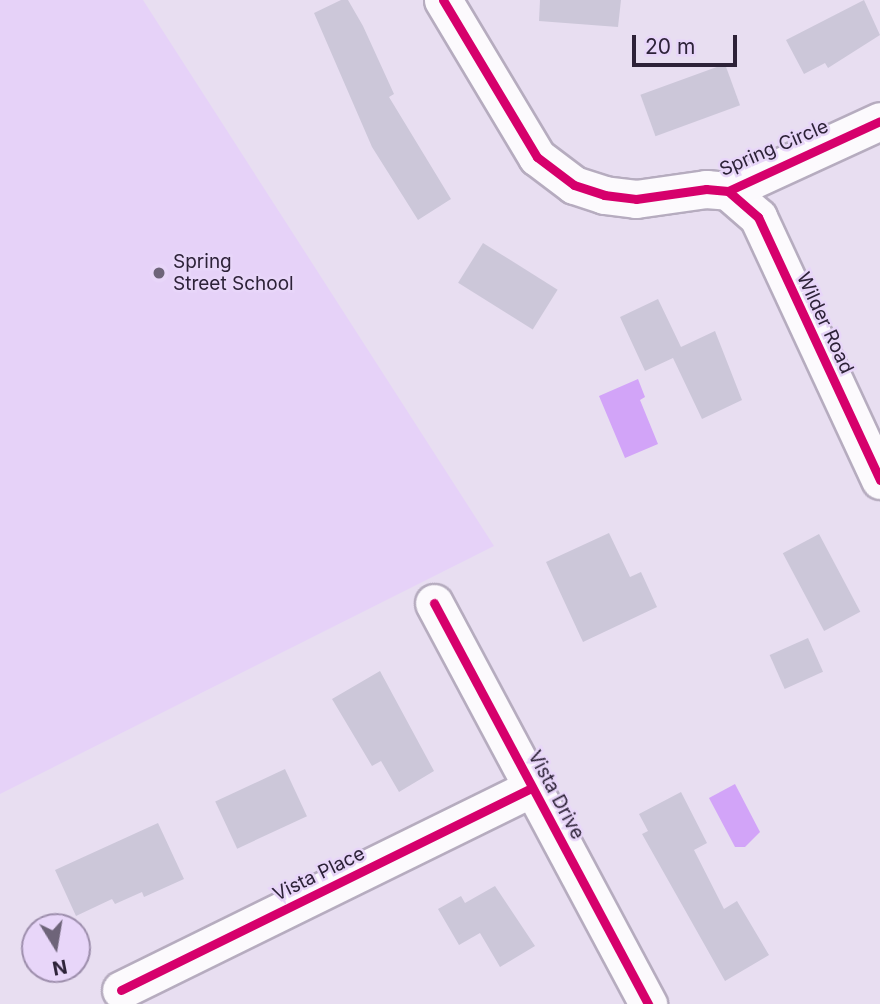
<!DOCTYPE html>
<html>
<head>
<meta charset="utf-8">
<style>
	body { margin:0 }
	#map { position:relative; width:880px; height:1004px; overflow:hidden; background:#e8def1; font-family:Inter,sans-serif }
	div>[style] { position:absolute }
	.built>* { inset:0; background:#e6d2f8 }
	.water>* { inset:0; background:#d2a4f8 }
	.building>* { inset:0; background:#ccc7d9; transform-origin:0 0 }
	.roads { filter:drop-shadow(2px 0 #b6acbf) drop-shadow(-2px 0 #b6acbf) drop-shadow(0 2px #b6acbf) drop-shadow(0 -2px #b6acbf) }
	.minor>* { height:37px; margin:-18.5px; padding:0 18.5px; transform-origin:18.5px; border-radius:18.5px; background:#fcfafd }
	.cycleway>* { height:9px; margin:-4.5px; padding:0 4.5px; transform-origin:4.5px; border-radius:4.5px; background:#d6006c }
	.dots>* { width:19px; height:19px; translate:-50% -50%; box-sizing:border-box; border:4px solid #e8d6f9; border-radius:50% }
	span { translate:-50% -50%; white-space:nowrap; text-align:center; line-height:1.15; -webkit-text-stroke:5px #e8d6f9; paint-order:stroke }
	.street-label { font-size:19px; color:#2d2238 }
	.poi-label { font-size:19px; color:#2d2238 }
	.left { translate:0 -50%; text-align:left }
	.north { position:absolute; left:21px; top:913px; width:70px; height:70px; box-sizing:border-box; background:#e8d6f9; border:2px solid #9d8eac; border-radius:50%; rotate:169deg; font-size:19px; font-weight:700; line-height:28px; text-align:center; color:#2d2238 }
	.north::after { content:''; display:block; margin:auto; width:24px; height:32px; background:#6e6479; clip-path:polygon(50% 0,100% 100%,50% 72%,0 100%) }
	.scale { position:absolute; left:632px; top:35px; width:105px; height:32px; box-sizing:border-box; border:4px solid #2d2238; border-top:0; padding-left:9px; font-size:21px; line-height:24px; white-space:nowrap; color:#2d2238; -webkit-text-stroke:5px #e8d6f9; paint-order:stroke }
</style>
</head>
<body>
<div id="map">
	<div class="built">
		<i style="clip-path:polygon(0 0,143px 0,494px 546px,0 794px)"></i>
	</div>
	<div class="water">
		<i style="clip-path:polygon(638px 379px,645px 397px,640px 400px,658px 444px,625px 458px,599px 396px)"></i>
		<i style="clip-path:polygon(735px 784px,760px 832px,745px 847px,735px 847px,709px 798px)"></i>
	</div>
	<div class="building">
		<i style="clip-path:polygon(341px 0,348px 0,363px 26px,394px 94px,389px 97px,451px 199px,418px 220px,372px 147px,314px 13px)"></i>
		<i style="clip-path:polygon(540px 0,621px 0,618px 27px,539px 21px)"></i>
		<i style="clip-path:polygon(864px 0,880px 35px,828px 68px,825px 63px,804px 74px,786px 40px)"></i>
		<i style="left:725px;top:64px;width:44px;height:90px;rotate:70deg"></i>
		<i style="left:483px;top:243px;width:88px;height:47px;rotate:32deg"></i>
		<i style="clip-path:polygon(658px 299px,681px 347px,715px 331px,742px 400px,702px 419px,673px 358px,645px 371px,620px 317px)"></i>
		<i style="clip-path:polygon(609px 533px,630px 577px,641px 572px,657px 607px,583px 642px,546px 562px)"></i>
		<i style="left:819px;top:534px;width:88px;height:41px;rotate:62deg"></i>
		<i style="left:808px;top:638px;width:37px;height:42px;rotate:66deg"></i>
		<i style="clip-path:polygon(380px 671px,434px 771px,399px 792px,381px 761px,372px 766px,332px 699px)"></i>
		<i style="left:285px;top:769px;width:52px;height:77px;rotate:65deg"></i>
		<i style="clip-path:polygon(681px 792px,707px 843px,694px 850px,724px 909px,737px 901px,769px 955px,725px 981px,642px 834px,648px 831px,639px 814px)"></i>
		<i style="clip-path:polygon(158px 823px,184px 879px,144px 897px,142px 892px,115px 904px,112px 899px,76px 916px,55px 870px)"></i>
		<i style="clip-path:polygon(495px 886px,535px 946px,500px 967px,480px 933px,459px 945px,438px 909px,461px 896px,465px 903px)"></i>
	</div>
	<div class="roads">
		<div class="minor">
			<i style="left:443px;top:0;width:183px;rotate:59.1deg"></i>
			<i style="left:537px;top:157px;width:46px;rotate:37.1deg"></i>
			<i style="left:574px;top:185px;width:32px;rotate:18deg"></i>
			<i style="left:604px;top:195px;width:32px;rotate:7deg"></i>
			<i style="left:636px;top:199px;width:71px;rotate:-8.1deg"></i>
			<i style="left:706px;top:189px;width:22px;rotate:5deg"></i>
			<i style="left:728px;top:191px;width:167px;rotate:-24.7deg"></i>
			<i style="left:728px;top:191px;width:40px;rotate:41deg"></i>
			<i style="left:758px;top:217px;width:290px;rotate:65.1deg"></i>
			<i style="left:434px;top:603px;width:455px;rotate:61.9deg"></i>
			<i style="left:121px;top:990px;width:458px;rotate:-26.2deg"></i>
		</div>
	</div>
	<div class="cycleway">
		<i style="left:443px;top:0;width:183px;rotate:59.1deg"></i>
		<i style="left:537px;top:157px;width:46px;rotate:37.1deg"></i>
		<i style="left:574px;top:185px;width:32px;rotate:18deg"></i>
		<i style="left:604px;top:195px;width:32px;rotate:7deg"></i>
		<i style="left:636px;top:199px;width:71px;rotate:-8.1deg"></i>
		<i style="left:706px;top:189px;width:22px;rotate:5deg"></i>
		<i style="left:728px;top:191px;width:167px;rotate:-24.7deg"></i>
		<i style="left:728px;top:191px;width:40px;rotate:41deg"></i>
		<i style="left:758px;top:217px;width:290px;rotate:65.1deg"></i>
		<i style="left:434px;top:603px;width:455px;rotate:61.9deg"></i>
		<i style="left:121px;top:990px;width:458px;rotate:-26.2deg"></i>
	</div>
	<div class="dots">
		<i style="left:159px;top:273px;background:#6e6479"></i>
	</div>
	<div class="street-label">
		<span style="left:774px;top:148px;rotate:-23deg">Spring Circle</span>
		<span style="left:825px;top:323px;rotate:65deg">Wilder Road</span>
		<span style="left:556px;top:795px;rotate:62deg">Vista Drive</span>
		<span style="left:319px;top:874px;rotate:-26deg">Vista Place</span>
	</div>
	<div class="poi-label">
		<span class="left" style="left:173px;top:273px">Spring<br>Street School</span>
	</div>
	<div class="north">N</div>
	<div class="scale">20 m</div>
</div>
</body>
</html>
